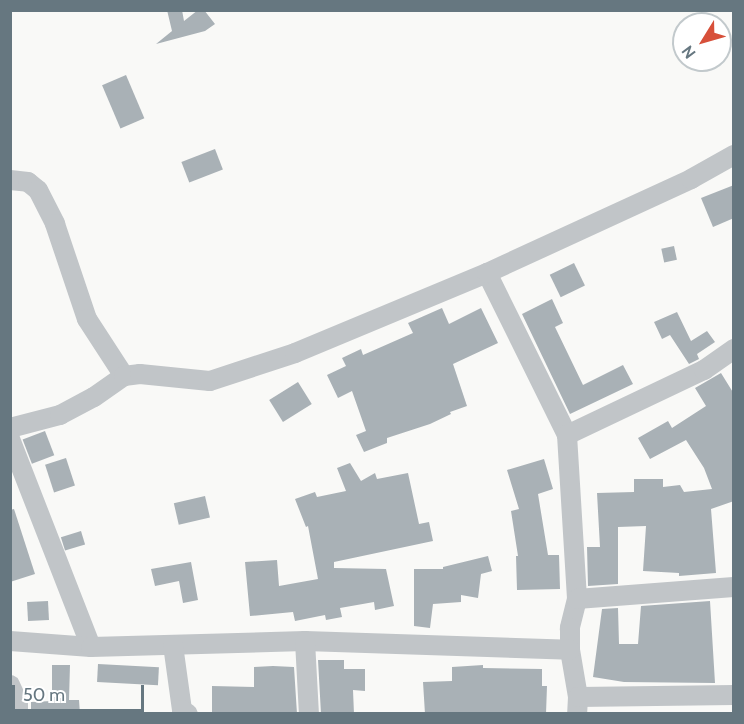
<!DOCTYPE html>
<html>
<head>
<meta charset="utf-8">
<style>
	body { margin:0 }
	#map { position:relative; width:744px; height:724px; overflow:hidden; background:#f9f9f7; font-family:Cabin,sans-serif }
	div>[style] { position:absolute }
	.building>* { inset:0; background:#a9b1b6; transform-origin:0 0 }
	.minor>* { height:20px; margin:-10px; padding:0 10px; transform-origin:10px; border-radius:10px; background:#c1c5c8 }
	span { translate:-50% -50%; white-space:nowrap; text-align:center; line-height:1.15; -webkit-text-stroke:6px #fff; paint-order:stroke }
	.frame { position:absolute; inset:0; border:12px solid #667780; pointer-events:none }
	.north { position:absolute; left:672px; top:12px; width:60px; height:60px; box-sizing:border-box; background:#fff; border:2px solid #c2c9cc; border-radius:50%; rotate:233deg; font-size:16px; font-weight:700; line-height:24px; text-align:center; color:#667780 }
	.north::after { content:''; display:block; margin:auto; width:21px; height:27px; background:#d7503a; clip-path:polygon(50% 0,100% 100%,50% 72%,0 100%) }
	.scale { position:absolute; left:12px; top:685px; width:132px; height:27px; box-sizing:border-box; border:3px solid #667780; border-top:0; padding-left:8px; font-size:18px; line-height:21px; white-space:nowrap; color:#667780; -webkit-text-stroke:4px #fff; paint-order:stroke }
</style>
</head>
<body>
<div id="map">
	<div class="building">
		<i style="clip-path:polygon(167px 10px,182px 10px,184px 21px,198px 10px,204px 10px,215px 24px,205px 31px,156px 44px,172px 31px)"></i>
		<i style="left:126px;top:75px;width:47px;height:26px;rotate:67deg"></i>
		<i style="left:215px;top:149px;width:22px;height:36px;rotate:69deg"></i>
		<i style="clip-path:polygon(734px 185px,734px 218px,713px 227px,701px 198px)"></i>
		<i style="left:674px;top:246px;width:14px;height:13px;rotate:78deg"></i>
		<i style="left:574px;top:263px;width:25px;height:27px;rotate:64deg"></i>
		<i style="clip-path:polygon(552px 299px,563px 323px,555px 327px,583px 385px,623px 365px,633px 384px,570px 414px,522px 314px)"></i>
		<i style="clip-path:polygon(442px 308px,449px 324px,481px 308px,498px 343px,453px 364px,467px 406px,450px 412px,451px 414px,430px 424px,387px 438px,387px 443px,364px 452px,356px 435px,366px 431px,352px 391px,338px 398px,327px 375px,346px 366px,342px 358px,361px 349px,363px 355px,413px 333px,408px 323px)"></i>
		<i style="clip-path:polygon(677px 312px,691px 341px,707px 331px,715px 342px,697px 354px,699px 359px,689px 364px,670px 335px,662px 339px,654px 322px)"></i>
		<i style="clip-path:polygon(721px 373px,734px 394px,734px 501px,711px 509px,716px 573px,679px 576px,679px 573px,643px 571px,646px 526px,618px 527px,618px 584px,588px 586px,587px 547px,600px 547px,597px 493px,634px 492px,634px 479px,663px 479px,663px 487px,680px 485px,684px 492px,712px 489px,704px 468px,686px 440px,650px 459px,638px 438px,668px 421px,672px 428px,706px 406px,695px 388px)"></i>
		<i style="left:298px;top:382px;width:26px;height:34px;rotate:58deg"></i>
		<i style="left:45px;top:431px;width:26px;height:24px;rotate:69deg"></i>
		<i style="left:66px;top:458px;width:29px;height:22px;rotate:72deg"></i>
		<i style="clip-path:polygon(544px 459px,553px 489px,538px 494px,548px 555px,559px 555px,560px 589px,517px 590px,516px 556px,518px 556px,511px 511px,519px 509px,507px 470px)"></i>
		<i style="clip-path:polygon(350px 463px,361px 481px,375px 473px,377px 479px,408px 473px,419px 524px,429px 522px,433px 541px,334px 562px,334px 568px,386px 569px,394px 606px,375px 610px,374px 602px,340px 608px,342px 617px,326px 620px,325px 615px,295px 621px,293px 612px,250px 616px,245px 562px,277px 560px,279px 586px,318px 579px,308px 526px,306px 527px,295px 499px,315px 492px,317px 497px,346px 491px,337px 468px)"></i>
		<i style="left:205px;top:496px;width:22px;height:32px;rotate:77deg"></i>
		<i style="clip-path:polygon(14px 509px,35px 574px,10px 582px,10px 510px)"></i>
		<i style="left:81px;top:531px;width:14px;height:21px;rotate:73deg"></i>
		<i style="clip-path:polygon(488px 556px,492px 571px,481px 574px,478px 598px,461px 595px,461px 602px,433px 604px,430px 628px,414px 626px,414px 569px,443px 569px,443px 567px)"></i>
		<i style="clip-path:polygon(191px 562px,198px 600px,183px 603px,179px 581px,155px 586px,151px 569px)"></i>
		<i style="left:48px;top:601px;width:19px;height:21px;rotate:87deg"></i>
		<i style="clip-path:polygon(710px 601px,715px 683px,624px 682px,593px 677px,602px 609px,618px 608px,619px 644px,638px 644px,641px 606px)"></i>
		<i style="clip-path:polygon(318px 660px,344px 660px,344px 669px,365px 669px,365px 691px,353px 690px,354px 714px,321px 714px)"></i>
		<i style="left:98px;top:664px;width:61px;height:18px;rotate:3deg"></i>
		<i style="clip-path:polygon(52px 665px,70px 665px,69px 700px,79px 700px,80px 714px,31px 714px,31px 702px,52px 701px)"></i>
		<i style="clip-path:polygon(483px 665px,483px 668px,542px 669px,542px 686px,547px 686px,546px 714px,425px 714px,423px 682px,452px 681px,452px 667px)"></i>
		<i style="clip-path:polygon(273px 666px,294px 667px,297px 714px,212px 714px,212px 686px,254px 687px,254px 667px)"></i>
	</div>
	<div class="minor">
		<i style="left:10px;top:180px;width:18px;rotate:6deg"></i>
		<i style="left:28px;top:182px;width:13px;rotate:39deg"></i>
		<i style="left:38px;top:190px;width:38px;rotate:63deg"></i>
		<i style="left:55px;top:224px;width:100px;rotate:71.4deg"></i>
		<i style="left:87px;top:319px;width:68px;rotate:57deg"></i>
		<i style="left:487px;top:273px;width:181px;rotate:63.7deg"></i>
		<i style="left:567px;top:435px;width:164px;rotate:86.5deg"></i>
		<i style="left:577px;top:599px;width:30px;rotate:104deg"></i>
		<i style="left:570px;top:628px;width:22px;rotate:90deg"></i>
		<i style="left:570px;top:650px;width:48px;rotate:80.3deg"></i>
		<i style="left:578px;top:697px;width:17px;rotate:93deg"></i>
		<i style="left:10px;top:428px;width:52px;rotate:-14.6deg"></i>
		<i style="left:60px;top:415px;width:38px;rotate:-28deg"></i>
		<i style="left:94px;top:397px;width:37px;rotate:-35deg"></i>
		<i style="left:124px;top:376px;width:16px;rotate:-7deg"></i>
		<i style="left:140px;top:374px;width:70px;rotate:5.7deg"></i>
		<i style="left:210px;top:381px;width:89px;rotate:-18.2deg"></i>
		<i style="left:295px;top:353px;width:208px;rotate:-22.6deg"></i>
		<i style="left:487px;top:273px;width:225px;rotate:-24.7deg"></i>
		<i style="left:691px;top:179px;width:49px;rotate:-29.2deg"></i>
		<i style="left:567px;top:435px;width:152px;rotate:-25.4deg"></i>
		<i style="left:704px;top:370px;width:37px;rotate:-35deg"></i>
		<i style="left:10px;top:439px;width:223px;rotate:68.7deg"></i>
		<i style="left:577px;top:599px;width:157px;rotate:-4.4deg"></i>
		<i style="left:10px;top:641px;width:81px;rotate:4.2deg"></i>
		<i style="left:91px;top:647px;width:214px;rotate:-1.6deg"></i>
		<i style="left:305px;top:641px;width:265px;rotate:1.9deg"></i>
		<i style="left:305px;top:641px;width:73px;rotate:86.9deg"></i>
		<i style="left:173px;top:645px;width:66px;rotate:82.1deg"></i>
		<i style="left:182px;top:710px;width:7px;rotate:34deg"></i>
		<i style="left:10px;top:685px;width:19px;rotate:65deg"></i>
		<i style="left:18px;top:702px;width:12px;rotate:90deg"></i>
		<i style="left:578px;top:697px;width:156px;rotate:-0.7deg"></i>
	</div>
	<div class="frame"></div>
	<div class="north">N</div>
	<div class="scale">50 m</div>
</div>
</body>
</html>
